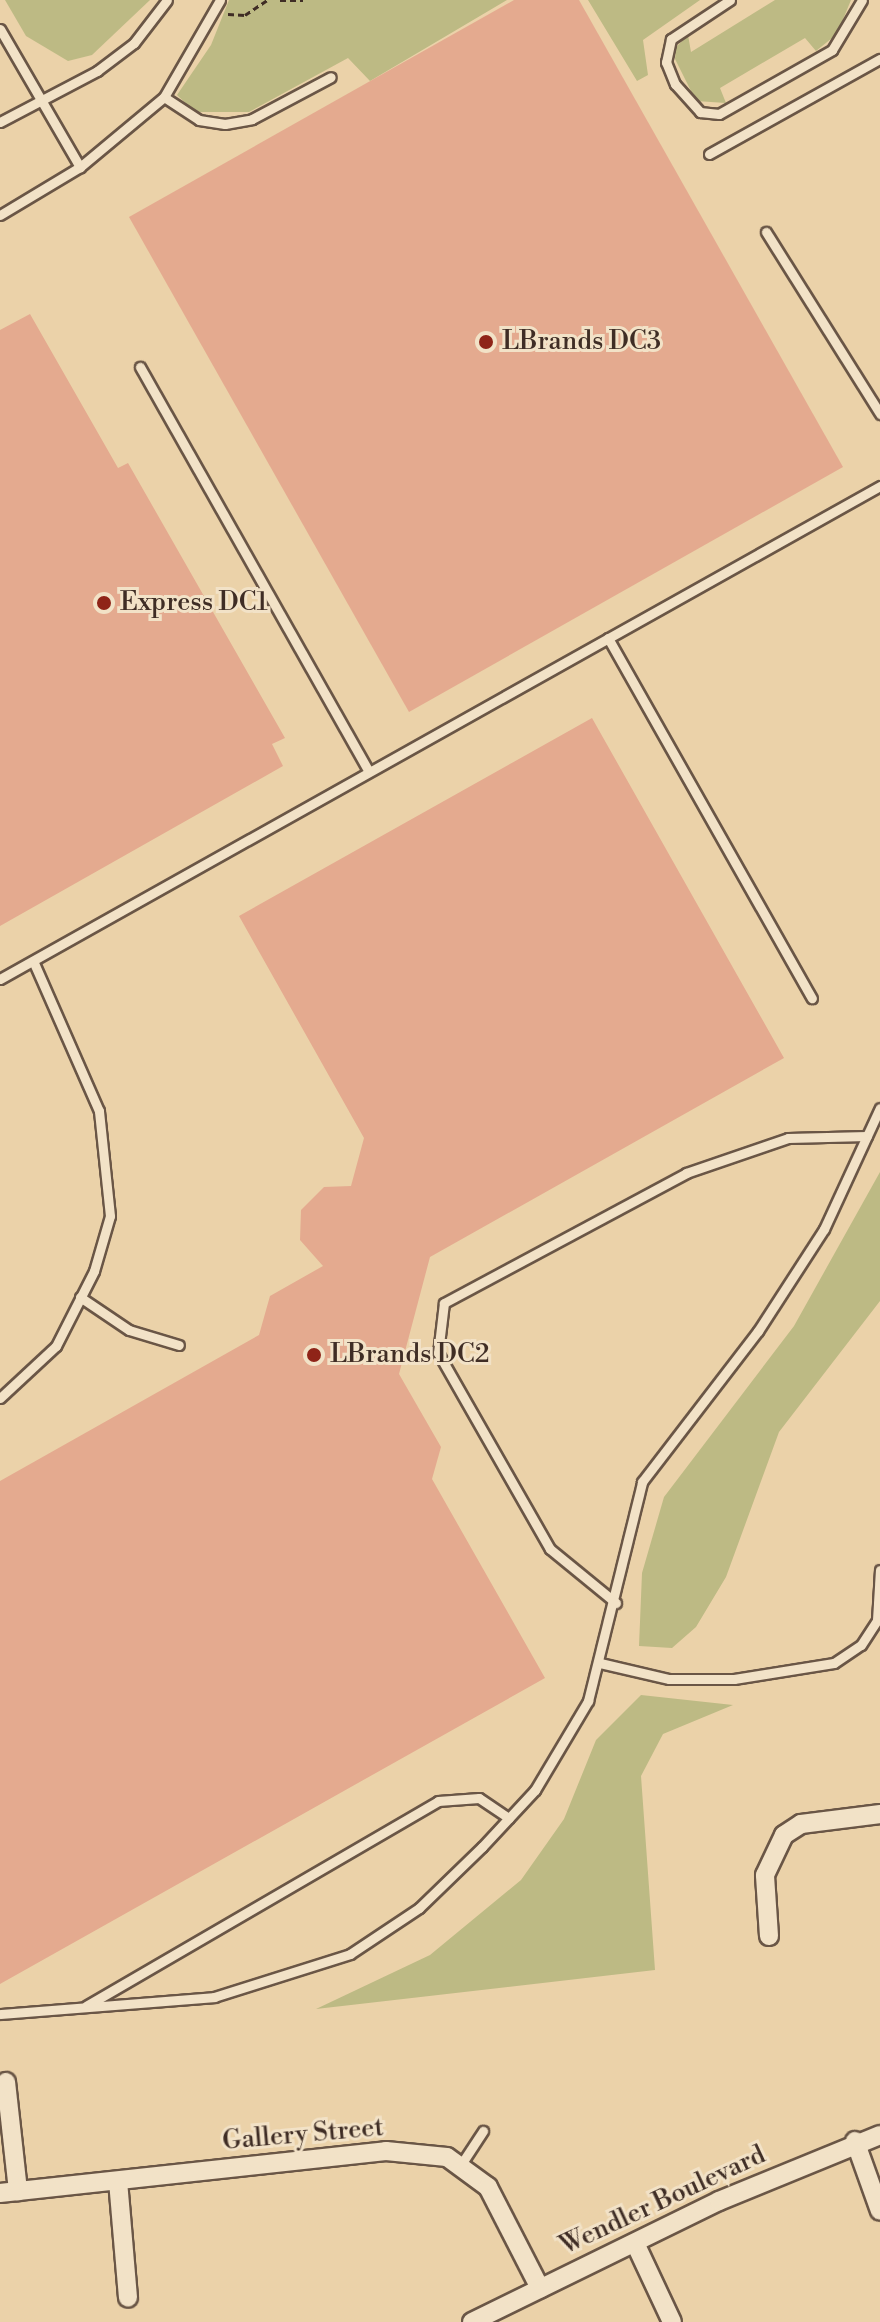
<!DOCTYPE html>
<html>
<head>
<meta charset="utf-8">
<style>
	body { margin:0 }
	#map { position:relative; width:880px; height:2322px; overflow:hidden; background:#ebd2a9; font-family:"Libre Bodoni",serif }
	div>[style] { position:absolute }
	.green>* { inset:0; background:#bdba84 }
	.building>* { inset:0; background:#e4aa8f }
	.path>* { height:3px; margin-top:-1.5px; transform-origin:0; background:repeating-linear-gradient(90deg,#3f2d25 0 6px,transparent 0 10px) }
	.roads { filter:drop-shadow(2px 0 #6a5646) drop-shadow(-2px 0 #6a5646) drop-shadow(0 2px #6a5646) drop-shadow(0 -2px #6a5646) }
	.service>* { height:9px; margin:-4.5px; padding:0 4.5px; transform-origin:4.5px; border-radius:4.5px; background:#f2e2c7 }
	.minor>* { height:18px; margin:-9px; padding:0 9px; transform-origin:9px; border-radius:9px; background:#f2e2c7 }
	.dots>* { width:22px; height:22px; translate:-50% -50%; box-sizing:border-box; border:4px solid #f2e2c7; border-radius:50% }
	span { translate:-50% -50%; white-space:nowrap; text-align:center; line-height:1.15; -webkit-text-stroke:6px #f2e2c7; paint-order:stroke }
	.poi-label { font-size:26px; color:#3f2d25 }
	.left { translate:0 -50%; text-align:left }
	.street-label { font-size:26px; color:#3f2d25 }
</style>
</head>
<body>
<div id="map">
	<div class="green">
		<i style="clip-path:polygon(5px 0,150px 0,92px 55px,68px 61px,26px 36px)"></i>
		<i style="clip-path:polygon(229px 0,507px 0,370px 81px,348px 58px,249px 112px,195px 112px,177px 95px,211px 45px)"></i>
		<i style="clip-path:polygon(588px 0,700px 0,643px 40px,648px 75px,637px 81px)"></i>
		<i style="clip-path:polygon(775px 0,851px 0,837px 34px,816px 51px,805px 38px,720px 88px,726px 103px,696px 101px,675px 59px,676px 47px,688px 35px,691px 52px)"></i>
		<i style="clip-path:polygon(880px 1172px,880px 1301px,779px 1432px,726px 1577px,696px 1627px,672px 1648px,639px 1646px,642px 1573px,664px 1497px,794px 1326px)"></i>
		<i style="clip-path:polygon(641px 1695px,733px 1705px,663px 1734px,641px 1776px,655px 1970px,316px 2009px,430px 1955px,521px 1880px,564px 1819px,596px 1740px)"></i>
	</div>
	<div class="building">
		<i style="clip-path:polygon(514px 0,579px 0,843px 467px,409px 712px,129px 217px)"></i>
		<i style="clip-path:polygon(30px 314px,118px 468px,128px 463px,285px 738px,272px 744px,283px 766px,0 926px,0 330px)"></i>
		<i style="clip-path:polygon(592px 718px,784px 1058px,430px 1257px,399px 1374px,441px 1447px,432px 1479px,545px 1678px,0 1984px,0 1481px,259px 1335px,270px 1296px,323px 1266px,300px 1240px,301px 1210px,324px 1187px,351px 1186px,364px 1138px,239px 916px)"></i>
	</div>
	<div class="path">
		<i style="left:280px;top:0;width:23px"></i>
		<i style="left:228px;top:14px;width:17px;rotate:3deg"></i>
		<i style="left:245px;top:15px;width:27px;rotate:-34deg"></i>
	</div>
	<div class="roads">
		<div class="service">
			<i style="left:730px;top:0;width:71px;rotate:146.5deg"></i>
			<i style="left:671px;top:39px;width:24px;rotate:102deg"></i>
			<i style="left:666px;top:62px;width:24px;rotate:68deg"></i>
			<i style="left:675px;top:84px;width:38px;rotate:48deg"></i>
			<i style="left:700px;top:112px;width:19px;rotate:6deg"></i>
			<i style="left:719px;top:114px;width:130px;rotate:-29.5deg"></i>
			<i style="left:832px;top:50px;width:58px;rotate:-59deg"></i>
			<i style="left:0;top:29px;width:160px;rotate:59.9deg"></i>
			<i style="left:164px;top:97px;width:42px;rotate:33.3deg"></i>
			<i style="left:199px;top:120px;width:26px;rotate:9deg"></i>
			<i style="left:225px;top:124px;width:27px;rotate:-10deg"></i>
			<i style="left:252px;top:119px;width:89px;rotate:-28deg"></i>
			<i style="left:0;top:122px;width:110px;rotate:-27.7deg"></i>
			<i style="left:97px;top:71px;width:46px;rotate:-37.1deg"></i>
			<i style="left:134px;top:43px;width:54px;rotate:-52.5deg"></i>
			<i style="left:709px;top:154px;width:196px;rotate:-29.1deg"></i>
			<i style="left:0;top:215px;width:93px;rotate:-31deg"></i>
			<i style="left:80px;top:167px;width:109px;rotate:-39.8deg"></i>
			<i style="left:164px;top:97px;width:112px;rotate:-60deg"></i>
			<i style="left:766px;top:232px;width:215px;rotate:57.9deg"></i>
			<i style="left:140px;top:367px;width:464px;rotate:60.5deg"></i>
			<i style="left:608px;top:638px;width:414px;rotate:60.5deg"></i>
			<i style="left:0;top:979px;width:1009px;rotate:-29.26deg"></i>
			<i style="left:80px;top:1297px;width:59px;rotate:34deg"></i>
			<i style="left:129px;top:1330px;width:52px;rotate:16.7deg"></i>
			<i style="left:0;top:1398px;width:76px;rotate:-42.9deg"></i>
			<i style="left:56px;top:1346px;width:84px;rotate:-63.1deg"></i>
			<i style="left:94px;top:1271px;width:57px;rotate:-73.8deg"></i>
			<i style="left:110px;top:1216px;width:106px;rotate:-96deg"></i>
			<i style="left:99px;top:1111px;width:164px;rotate:-113.7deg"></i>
			<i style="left:616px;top:1603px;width:85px;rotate:-140.7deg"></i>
			<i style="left:550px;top:1549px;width:226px;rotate:-119.7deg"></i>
			<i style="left:438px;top:1353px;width:50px;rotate:-83.2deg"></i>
			<i style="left:444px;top:1303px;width:275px;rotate:-28.2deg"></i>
			<i style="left:686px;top:1173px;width:108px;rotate:-18.9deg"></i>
			<i style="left:788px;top:1138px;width:79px;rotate:-1.5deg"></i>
			<i style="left:600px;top:1663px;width:71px;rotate:13.1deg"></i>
			<i style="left:669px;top:1679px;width:65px"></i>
			<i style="left:734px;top:1679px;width:101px;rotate:-9.1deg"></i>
			<i style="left:834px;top:1663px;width:32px;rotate:-34deg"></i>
			<i style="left:861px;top:1645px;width:30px;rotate:-57deg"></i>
			<i style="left:877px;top:1620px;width:50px;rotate:-86.6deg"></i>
			<i style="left:86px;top:2006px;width:407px;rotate:-30.2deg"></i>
			<i style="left:438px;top:1801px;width:41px;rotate:-4.2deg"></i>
			<i style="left:479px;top:1798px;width:36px;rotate:34deg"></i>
			<i style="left:0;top:2014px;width:215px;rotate:-4.5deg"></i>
			<i style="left:214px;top:1997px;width:143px;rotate:-17.5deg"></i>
			<i style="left:350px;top:1954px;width:83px;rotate:-33.7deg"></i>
			<i style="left:419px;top:1908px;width:88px;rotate:-44.1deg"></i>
			<i style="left:482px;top:1847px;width:78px;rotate:-47.1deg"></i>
			<i style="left:535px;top:1790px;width:104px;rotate:-59.2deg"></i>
			<i style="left:588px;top:1701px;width:226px;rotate:-76.1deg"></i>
			<i style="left:642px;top:1482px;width:190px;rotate:-52.5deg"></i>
			<i style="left:758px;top:1331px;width:121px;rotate:-57.1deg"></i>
			<i style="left:824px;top:1229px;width:133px;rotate:-65.2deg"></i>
			<i style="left:460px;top:2166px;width:42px;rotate:-56.7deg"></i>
		</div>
		<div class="minor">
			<i style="left:769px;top:1936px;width:61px;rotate:-93.8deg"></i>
			<i style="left:765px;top:1875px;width:44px;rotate:-64.6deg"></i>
			<i style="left:784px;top:1835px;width:20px;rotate:-33deg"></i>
			<i style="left:801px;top:1824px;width:80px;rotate:-7.2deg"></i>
			<i style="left:6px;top:2082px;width:110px;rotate:83.7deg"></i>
			<i style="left:855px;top:2141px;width:74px;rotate:70.3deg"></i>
			<i style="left:118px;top:2181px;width:117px;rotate:85.1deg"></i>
			<i style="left:0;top:2193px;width:388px;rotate:-6.2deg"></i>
			<i style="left:386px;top:2151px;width:61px;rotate:5.6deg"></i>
			<i style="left:447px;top:2157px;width:51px;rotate:36.2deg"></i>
			<i style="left:488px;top:2187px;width:114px;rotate:62.8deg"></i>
			<i style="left:635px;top:2243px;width:87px;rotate:64.9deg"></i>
			<i style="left:472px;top:2322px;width:275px;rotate:-26.1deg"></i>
			<i style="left:719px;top:2201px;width:174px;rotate:-22.3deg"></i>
		</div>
	</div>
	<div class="dots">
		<i style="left:486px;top:342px;background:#8f2418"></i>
		<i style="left:104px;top:603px;background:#8f2418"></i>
		<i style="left:314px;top:1355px;background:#8f2418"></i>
	</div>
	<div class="poi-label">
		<span class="left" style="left:502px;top:342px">LBrands DC3</span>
		<span class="left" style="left:120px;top:603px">Express DC1</span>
		<span class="left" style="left:330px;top:1355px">LBrands DC2</span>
	</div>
	<div class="street-label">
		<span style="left:303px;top:2135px;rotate:-5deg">Gallery Street</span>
		<span style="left:663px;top:2201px;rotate:-25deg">Wendler Boulevard</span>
	</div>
</div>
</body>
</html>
